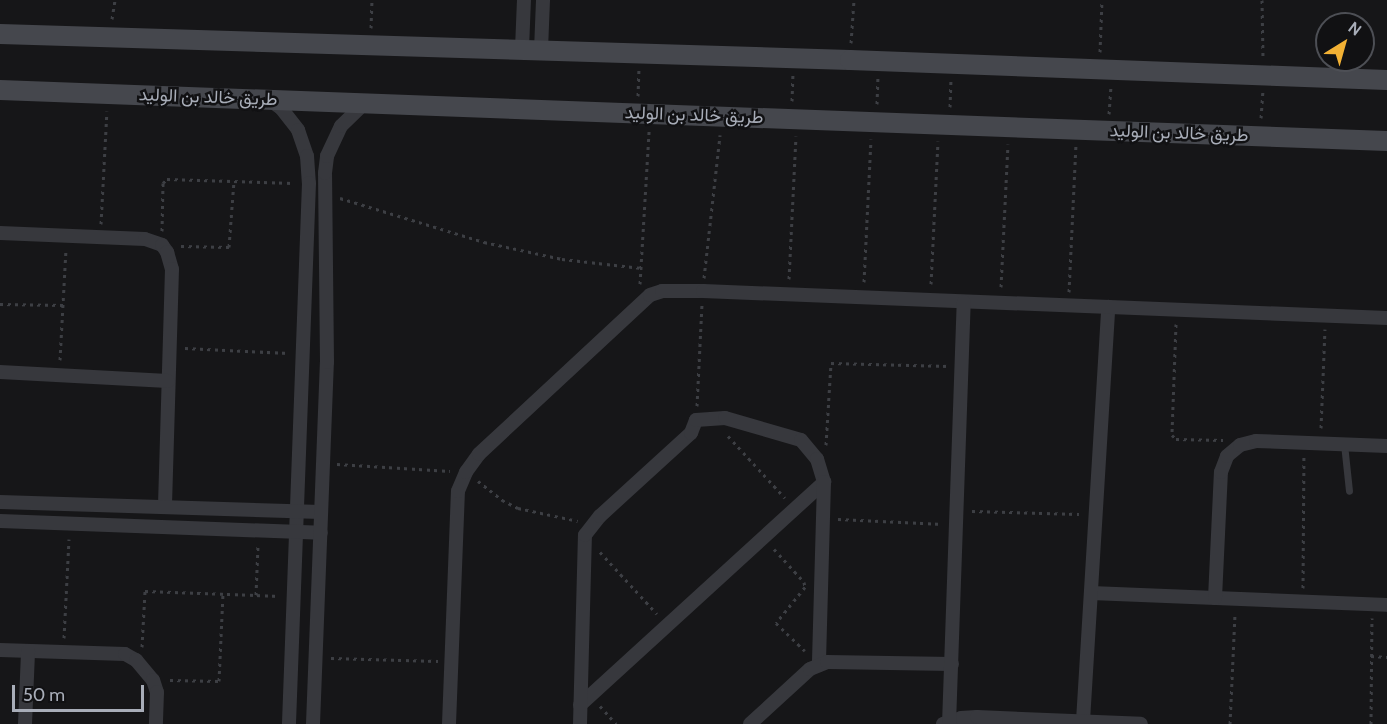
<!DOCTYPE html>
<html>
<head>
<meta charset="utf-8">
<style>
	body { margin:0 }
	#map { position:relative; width:1387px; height:724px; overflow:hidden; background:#161618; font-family:Cabin,Vazirmatn,sans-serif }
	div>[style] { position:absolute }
	.path>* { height:3px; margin-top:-1.5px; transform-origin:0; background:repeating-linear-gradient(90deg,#3d3f44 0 3px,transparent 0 7.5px) }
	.lane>* { height:7px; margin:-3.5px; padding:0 3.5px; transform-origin:3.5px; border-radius:3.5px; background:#37383d }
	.street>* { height:14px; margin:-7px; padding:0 7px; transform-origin:7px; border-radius:7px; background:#37383d }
	.secondary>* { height:20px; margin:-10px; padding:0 10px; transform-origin:10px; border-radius:10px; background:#45474d }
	span { translate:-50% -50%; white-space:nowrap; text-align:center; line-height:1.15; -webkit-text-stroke:5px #111113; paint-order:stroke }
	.street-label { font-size:18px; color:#a8adb8 }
	.north { position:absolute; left:1315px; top:12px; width:60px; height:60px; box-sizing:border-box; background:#111113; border:2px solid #4d4f55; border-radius:50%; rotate:37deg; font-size:16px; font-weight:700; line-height:24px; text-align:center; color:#a8adb8 }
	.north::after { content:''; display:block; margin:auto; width:21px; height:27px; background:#f2b134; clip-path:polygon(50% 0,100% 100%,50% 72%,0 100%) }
	.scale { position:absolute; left:12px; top:685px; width:132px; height:27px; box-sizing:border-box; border:3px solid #a8adb8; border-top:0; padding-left:8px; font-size:18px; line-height:21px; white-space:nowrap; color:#a8adb8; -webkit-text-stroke:4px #111113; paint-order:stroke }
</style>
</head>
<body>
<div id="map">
	<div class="path">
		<i style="left:1262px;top:0;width:58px;rotate:89deg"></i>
		<i style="left:112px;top:19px;width:19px;rotate:-81deg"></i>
		<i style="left:371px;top:28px;width:28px;rotate:-88deg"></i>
		<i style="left:851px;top:43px;width:43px;rotate:-86deg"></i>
		<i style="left:1100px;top:52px;width:52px;rotate:-87.8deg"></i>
		<i style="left:638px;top:96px;width:26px;rotate:-88deg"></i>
		<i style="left:792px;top:101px;width:26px;rotate:-88deg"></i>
		<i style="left:877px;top:104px;width:26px;rotate:-88deg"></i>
		<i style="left:950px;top:107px;width:26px;rotate:-88deg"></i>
		<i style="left:1109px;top:114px;width:26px;rotate:-86deg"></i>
		<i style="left:1261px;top:118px;width:26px;rotate:-86deg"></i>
		<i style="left:340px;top:198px;width:151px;rotate:17deg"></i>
		<i style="left:484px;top:242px;width:80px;rotate:12.3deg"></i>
		<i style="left:562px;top:259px;width:80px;rotate:6.5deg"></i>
		<i style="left:101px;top:224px;width:113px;rotate:-87deg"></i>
		<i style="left:162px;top:231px;width:48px;rotate:-88.8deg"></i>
		<i style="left:163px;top:183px;width:6px;rotate:-45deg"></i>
		<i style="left:167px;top:179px;width:126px;rotate:1.8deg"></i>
		<i style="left:181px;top:246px;width:48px;rotate:1.2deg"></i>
		<i style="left:229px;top:247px;width:66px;rotate:-85.7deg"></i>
		<i style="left:704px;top:278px;width:144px;rotate:-83.6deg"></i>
		<i style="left:789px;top:279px;width:143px;rotate:-87.2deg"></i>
		<i style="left:864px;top:282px;width:143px;rotate:-87.2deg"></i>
		<i style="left:640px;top:284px;width:153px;rotate:-86.6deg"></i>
		<i style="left:931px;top:284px;width:143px;rotate:-87.2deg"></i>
		<i style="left:1001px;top:287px;width:143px;rotate:-87.2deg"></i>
		<i style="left:1069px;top:292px;width:146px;rotate:-87.3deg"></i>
		<i style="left:0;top:304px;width:63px;rotate:0.9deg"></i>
		<i style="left:1176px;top:324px;width:111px;rotate:92.1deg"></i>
		<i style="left:1172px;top:435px;width:6px;rotate:45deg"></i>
		<i style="left:1176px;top:439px;width:47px;rotate:1.2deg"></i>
		<i style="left:185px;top:348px;width:104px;rotate:2.8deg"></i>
		<i style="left:60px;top:360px;width:110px;rotate:-86.9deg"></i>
		<i style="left:697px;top:406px;width:101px;rotate:-87.2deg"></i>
		<i style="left:1321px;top:428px;width:99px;rotate:-87.7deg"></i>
		<i style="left:728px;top:436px;width:84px;rotate:47.4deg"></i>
		<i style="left:826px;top:445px;width:82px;rotate:-86.5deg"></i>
		<i style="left:831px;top:363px;width:118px;rotate:1.5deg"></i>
		<i style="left:337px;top:464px;width:113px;rotate:3.5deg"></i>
		<i style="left:478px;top:481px;width:31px;rotate:38deg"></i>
		<i style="left:502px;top:500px;width:18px;rotate:27deg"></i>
		<i style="left:518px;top:508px;width:61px;rotate:12.2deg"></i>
		<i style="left:972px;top:511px;width:107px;rotate:1.6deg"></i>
		<i style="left:838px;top:519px;width:105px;rotate:2.7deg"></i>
		<i style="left:774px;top:549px;width:45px;rotate:47.7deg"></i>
		<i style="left:804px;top:582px;width:5px;rotate:79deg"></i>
		<i style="left:805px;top:587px;width:46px;rotate:128.9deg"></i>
		<i style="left:776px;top:623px;width:40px;rotate:44deg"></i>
		<i style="left:600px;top:552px;width:84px;rotate:47.4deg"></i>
		<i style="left:1303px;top:588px;width:132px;rotate:-89.6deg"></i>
		<i style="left:256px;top:595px;width:49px;rotate:-87.7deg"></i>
		<i style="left:64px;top:638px;width:99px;rotate:-87.1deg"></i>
		<i style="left:142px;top:647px;width:56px;rotate:-86.9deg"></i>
		<i style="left:145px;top:591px;width:135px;rotate:2.1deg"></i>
		<i style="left:1371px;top:656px;width:16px;rotate:4deg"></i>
		<i style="left:331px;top:658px;width:107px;rotate:1.6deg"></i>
		<i style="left:170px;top:680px;width:49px;rotate:1.2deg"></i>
		<i style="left:219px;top:681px;width:88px;rotate:-87.4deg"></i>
		<i style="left:600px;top:706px;width:24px;rotate:48deg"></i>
		<i style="left:1230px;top:724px;width:110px;rotate:-87.4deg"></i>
		<i style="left:1371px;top:724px;width:106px;rotate:-89.5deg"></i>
	</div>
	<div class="lane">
		<i style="left:1344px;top:444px;width:47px;rotate:83.9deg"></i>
	</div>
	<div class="street">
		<i style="left:522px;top:49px;width:49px;rotate:-87.7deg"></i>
		<i style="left:541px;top:50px;width:50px;rotate:-87.7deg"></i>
		<i style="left:270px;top:100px;width:14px;rotate:36deg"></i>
		<i style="left:281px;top:108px;width:28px;rotate:52deg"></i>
		<i style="left:298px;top:130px;width:28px;rotate:71deg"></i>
		<i style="left:307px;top:156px;width:27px;rotate:86deg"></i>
		<i style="left:309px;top:183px;width:541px;rotate:92.12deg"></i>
		<i style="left:0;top:233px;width:145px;rotate:2.4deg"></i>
		<i style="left:145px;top:239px;width:18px;rotate:19deg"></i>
		<i style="left:162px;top:245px;width:9px;rotate:54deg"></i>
		<i style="left:167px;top:252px;width:18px;rotate:74deg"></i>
		<i style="left:172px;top:269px;width:238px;rotate:91.7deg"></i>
		<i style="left:0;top:372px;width:168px;rotate:3.1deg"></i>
		<i style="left:0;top:502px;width:321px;rotate:1.8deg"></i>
		<i style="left:0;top:521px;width:321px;rotate:2.1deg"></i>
		<i style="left:1091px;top:593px;width:296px;rotate:2.3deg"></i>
		<i style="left:1215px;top:598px;width:126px;rotate:-87.3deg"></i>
		<i style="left:1221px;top:472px;width:17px;rotate:-69deg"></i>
		<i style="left:1227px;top:456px;width:17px;rotate:-40deg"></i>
		<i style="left:1240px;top:445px;width:16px;rotate:-14deg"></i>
		<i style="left:1256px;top:441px;width:131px;rotate:2.2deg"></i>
		<i style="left:0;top:650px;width:125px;rotate:1.8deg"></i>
		<i style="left:125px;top:654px;width:13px;rotate:29deg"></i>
		<i style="left:136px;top:660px;width:26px;rotate:50deg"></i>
		<i style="left:153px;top:680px;width:13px;rotate:72deg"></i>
		<i style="left:157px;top:692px;width:32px;rotate:92deg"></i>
		<i style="left:580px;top:705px;width:331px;rotate:-42.4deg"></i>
		<i style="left:1083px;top:721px;width:415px;rotate:-86.5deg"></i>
		<i style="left:25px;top:724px;width:73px;rotate:-87.6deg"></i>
		<i style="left:313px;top:724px;width:362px;rotate:-87.8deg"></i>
		<i style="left:327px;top:362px;width:189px;rotate:-90.6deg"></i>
		<i style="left:325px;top:173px;width:17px;rotate:-83deg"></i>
		<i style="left:327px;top:156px;width:33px;rotate:-65deg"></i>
		<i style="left:341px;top:126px;width:33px;rotate:-44deg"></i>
		<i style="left:449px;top:724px;width:233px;rotate:-87.8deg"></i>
		<i style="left:458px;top:491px;width:21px;rotate:-67deg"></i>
		<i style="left:466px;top:472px;width:22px;rotate:-54deg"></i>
		<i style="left:479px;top:454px;width:233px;rotate:-42.9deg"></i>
		<i style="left:650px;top:295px;width:13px;rotate:-18deg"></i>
		<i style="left:662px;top:291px;width:41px"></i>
		<i style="left:703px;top:291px;width:685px;rotate:2.26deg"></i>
		<i style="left:580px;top:724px;width:189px;rotate:-88.5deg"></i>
		<i style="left:585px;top:535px;width:24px;rotate:-52deg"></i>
		<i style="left:600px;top:516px;width:123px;rotate:-42.4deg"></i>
		<i style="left:691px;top:433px;width:14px;rotate:-69deg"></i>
		<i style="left:696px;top:420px;width:29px;rotate:-4deg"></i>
		<i style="left:725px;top:418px;width:79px;rotate:16.1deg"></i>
		<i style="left:801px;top:440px;width:25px;rotate:50deg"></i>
		<i style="left:817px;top:459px;width:24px;rotate:73deg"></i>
		<i style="left:824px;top:482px;width:183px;rotate:91.6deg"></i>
		<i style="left:750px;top:724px;width:81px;rotate:-42.5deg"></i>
		<i style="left:810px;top:669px;width:18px;rotate:-22deg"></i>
		<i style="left:827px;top:662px;width:125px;rotate:0.9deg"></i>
		<i style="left:943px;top:724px;width:19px;rotate:-18deg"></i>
		<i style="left:961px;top:718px;width:16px;rotate:-4deg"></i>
		<i style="left:977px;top:717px;width:164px;rotate:2.4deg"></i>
		<i style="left:949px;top:724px;width:422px;rotate:-88deg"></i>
	</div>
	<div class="secondary">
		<i style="left:0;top:34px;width:850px;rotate:1.75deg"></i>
		<i style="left:850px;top:60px;width:537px;rotate:2.13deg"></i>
		<i style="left:0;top:90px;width:1388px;rotate:2.11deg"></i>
	</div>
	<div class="street-label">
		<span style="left:208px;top:97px;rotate:2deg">طريق خالد بن الوليد</span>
		<span style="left:694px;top:115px;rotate:2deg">طريق خالد بن الوليد</span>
		<span style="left:1179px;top:133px;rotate:2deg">طريق خالد بن الوليد</span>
	</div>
	<div class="north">N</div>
	<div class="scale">50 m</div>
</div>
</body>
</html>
